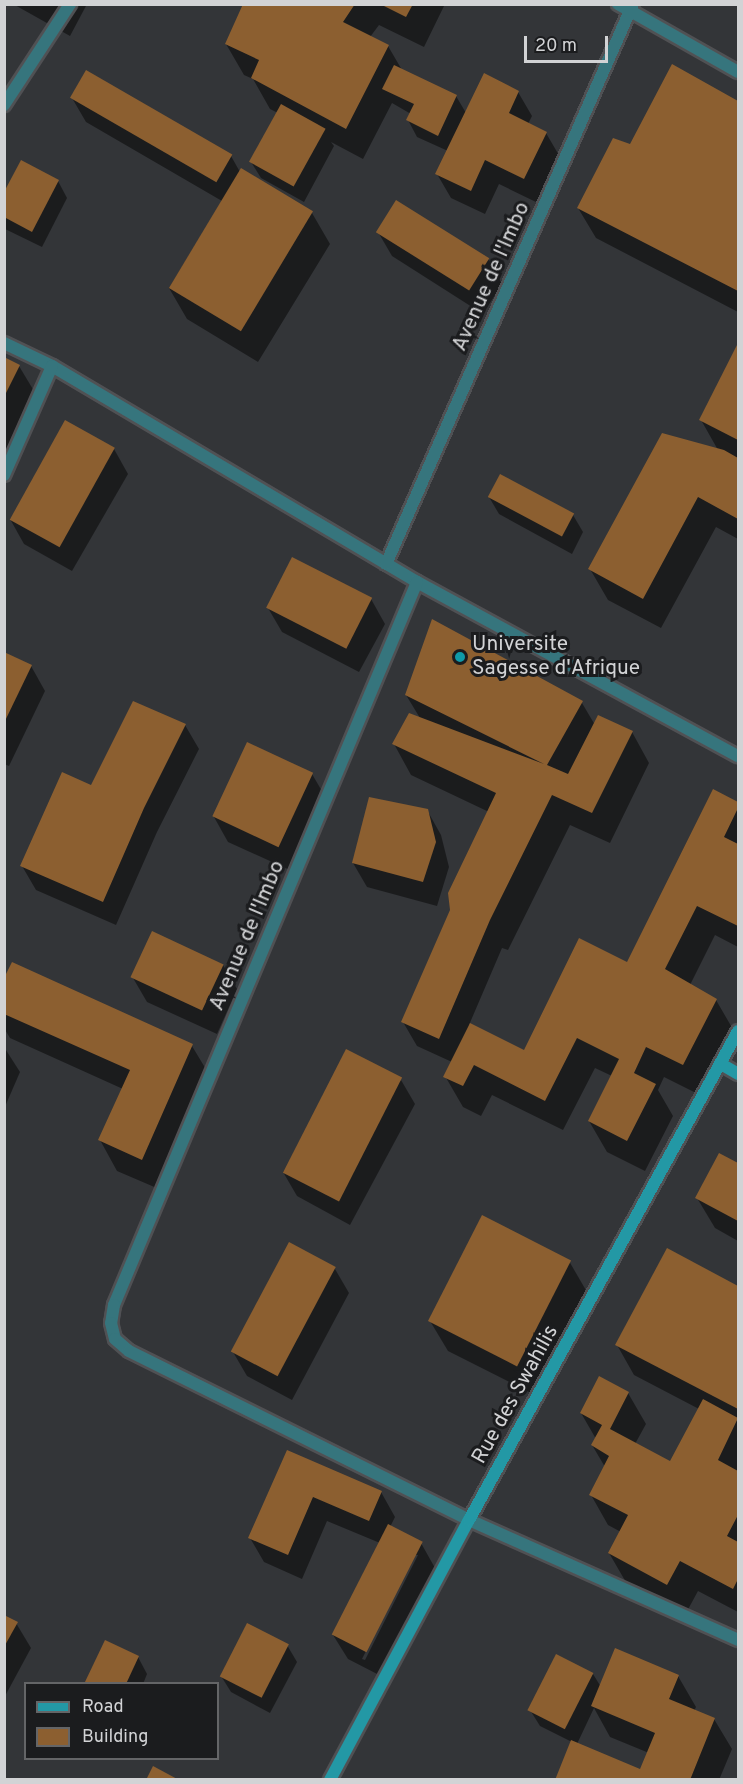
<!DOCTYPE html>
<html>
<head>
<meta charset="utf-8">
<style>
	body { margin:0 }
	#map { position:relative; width:743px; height:1784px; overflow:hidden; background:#333538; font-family:Overpass,sans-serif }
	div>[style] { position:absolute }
	.shadow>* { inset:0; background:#0007 }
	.building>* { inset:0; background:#8c5f30; transform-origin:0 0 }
	.roads { filter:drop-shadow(2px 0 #505154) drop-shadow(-2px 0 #505154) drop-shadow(0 2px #505154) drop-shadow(0 -2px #505154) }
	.street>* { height:12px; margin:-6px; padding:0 6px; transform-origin:6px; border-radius:6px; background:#36757d }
	.secondary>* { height:12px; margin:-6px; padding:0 6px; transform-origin:6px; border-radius:6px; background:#2398a5 }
	.dots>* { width:16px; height:16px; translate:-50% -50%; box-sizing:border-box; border:3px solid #1b1c1e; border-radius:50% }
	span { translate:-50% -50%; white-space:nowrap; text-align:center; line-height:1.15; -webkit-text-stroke:6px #1b1c1e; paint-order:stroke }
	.street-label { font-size:21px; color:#d2d3d5 }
	.poi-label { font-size:21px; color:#d2d3d5 }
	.left { translate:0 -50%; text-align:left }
	.frame { position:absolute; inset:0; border:6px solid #d2d3d5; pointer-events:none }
	.legend { position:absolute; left:24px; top:1682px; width:195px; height:78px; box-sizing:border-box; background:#1b1c1e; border:2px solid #646567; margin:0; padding:8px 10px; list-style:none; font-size:18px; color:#d2d3d5 }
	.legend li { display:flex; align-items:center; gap:12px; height:30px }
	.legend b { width:30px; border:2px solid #646567 }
	.scale { position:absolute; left:524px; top:36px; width:84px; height:27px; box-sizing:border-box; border:3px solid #d2d3d5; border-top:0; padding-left:8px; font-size:18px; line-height:21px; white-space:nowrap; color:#d2d3d5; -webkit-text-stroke:4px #1b1c1e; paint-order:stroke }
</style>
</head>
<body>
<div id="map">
	<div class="shadow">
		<i style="clip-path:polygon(13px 4px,87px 4px,70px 36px)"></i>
		<i style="clip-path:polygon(245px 4px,445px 4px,424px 47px,379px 25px,370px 37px,388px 46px,402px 70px,456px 96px,466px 113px,518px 92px,532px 116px,528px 124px,546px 133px,560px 157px,538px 203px,499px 184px,485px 214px,451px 198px,437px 174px,448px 151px,417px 137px,408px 120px,411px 114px,392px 103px,363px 159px,331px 142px,334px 146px,304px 202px,261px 178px,251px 162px,278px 113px,270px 109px,253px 79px,244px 75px,226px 44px)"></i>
		<i style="clip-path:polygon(673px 67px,738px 103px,738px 312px,596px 238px,578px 208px,630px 146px)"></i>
		<i style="clip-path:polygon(72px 98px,231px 156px,240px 172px,241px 170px,312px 213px,330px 244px,258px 362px,187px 319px,169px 288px,222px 201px,86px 122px)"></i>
		<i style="clip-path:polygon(58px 181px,67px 198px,42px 247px,5px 229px,4px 195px)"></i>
		<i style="clip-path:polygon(396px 202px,488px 259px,502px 284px,483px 314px,392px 256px,378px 232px)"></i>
		<i style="clip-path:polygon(738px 347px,738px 539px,716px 527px,661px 628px,608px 600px,590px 569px,718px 450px,701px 420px)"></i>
		<i style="clip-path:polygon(4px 359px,19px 366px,37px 396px,4px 463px)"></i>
		<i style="clip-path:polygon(114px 449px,128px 474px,72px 571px,24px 544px,10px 519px)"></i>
		<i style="clip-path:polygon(501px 476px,573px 515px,583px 532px,572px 554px,499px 514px,489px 497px)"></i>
		<i style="clip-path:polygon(371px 599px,385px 624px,359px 672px,282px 632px,268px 608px)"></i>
		<i style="clip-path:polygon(4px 653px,31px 666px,45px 691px,9px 766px,4px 764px)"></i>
		<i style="clip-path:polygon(406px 695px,582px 703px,595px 725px,632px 732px,649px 763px,610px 843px,570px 825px,508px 950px,502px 948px,469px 1025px,524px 1052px,627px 964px,714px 791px,738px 803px,738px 947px,715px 935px,690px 985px,716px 1000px,734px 1031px,700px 1095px,664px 1077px,658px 1090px,673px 1116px,645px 1171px,607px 1152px,589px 1121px,612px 1076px,595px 1068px,563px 1130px,492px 1095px,481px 1116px,463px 1107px,445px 1076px,452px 1062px,417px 1046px,403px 1022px,451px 910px,489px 812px,411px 775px,394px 744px,420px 718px)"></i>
		<i style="clip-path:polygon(185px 725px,199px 749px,157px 832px,116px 925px,36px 890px,22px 866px,92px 787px)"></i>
		<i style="clip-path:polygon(312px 774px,326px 798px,292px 871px,228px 842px,214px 817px)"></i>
		<i style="clip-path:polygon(427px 810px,441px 835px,449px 867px,437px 906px,367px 887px,353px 863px)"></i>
		<i style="clip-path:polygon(223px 965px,237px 989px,217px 1034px,147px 1002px,133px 978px)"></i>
		<i style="clip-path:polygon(4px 982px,192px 1046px,210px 1076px,159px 1189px,117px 1171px,100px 1140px,123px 1089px,10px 1038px,4px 1028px)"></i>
		<i style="clip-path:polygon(4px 1047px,20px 1072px,4px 1109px)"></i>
		<i style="clip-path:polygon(401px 1080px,415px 1104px,350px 1225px,297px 1196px,283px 1172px)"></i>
		<i style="clip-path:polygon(720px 1155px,738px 1165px,738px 1241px,715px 1228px,697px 1198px)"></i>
		<i style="clip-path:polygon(290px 1244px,335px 1269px,349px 1293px,292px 1400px,247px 1376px,233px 1352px)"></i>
		<i style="clip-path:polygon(667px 1250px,738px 1287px,738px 1612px,698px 1591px,685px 1615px,627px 1584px,609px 1553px,621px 1532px,608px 1525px,591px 1495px,605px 1467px,592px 1445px,596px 1439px,581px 1413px,628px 1393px,646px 1424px,635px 1444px,671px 1463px,699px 1409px,634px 1375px,617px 1345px)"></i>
		<i style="clip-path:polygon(569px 1261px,587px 1292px,535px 1395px,448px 1351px,430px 1321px)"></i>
		<i style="clip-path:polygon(evenodd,288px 1452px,381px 1492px,395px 1517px,390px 1527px,421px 1543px,435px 1568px,381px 1676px,348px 1659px,333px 1635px,380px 1543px,327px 1521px,302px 1579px,264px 1562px,250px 1538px,288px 1452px,414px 1555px,418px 1555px,365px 1660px,362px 1659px,414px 1555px)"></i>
		<i style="clip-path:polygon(4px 1617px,16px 1623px,31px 1648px,4px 1698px)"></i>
		<i style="clip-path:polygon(287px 1645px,297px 1662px,270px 1713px,231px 1692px,221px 1676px)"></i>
		<i style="clip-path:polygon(138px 1657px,147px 1674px,143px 1684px,86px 1684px)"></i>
		<i style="clip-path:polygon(evenodd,593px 1674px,601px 1687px,678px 1676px,696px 1707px,694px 1711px,714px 1719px,732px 1749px,719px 1780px,557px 1780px,572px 1742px,540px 1726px,530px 1710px,593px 1674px,594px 1708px,610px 1737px,649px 1753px,641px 1771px,577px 1744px,594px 1708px)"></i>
	</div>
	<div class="building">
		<i style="clip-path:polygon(243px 4px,355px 4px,343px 22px,389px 45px,346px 129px,251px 78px,259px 60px,225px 44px)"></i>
		<i style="clip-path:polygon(380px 4px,413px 4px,406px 17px)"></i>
		<i style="clip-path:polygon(672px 64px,738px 101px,738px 291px,577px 208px,613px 138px,630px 144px)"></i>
		<i style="clip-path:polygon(394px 65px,457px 95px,438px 136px,406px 120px,414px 104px,382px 89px)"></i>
		<i style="left:86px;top:70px;width:169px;height:32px;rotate:30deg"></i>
		<i style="clip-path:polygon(484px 73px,519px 91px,509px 113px,547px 132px,524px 179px,485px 160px,471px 191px,435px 174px)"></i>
		<i style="left:281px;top:104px;width:51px;height:66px;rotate:29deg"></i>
		<i style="clip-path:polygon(21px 160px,59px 180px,32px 232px,4px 217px,4px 192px)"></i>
		<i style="left:241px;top:168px;width:84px;height:140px;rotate:31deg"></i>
		<i style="left:396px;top:200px;width:110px;height:38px;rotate:32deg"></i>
		<i style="clip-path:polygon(738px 343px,738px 440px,699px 420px)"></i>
		<i style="clip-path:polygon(4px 357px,20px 365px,4px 397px)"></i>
		<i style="left:65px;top:420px;width:57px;height:114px;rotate:29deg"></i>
		<i style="clip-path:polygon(662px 433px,724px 450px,738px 458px,738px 519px,698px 497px,643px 599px,588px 569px)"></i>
		<i style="left:500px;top:474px;width:84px;height:26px;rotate:28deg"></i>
		<i style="left:292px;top:557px;width:90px;height:57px;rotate:27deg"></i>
		<i style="clip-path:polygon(432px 619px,583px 701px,547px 765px,568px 774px,598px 715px,633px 731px,592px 813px,552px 795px,490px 920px,439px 1039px,401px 1022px,450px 910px,448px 893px,496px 793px,392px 744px,409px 713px,544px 764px,405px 695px)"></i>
		<i style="clip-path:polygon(4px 652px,32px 665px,4px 723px)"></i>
		<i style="clip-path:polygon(133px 701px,186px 724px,144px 808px,103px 902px,20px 866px,62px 772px,91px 785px)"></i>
		<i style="left:247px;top:742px;width:73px;height:82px;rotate:25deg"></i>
		<i style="clip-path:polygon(713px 789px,738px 802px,738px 808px,724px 837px,738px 844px,738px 926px,697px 906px,665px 969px,717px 999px,683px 1065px,646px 1047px,634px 1073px,656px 1084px,627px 1141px,588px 1121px,619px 1059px,577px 1038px,545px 1101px,474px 1065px,463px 1086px,443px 1077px,470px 1023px,524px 1050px,579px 938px,627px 962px)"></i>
		<i style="clip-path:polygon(369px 797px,428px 809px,436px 842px,423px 882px,352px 863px)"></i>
		<i style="left:152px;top:931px;width:79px;height:51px;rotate:25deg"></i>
		<i style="clip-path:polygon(12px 962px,193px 1044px,142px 1160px,98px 1140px,130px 1070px,4px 1014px,4px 978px)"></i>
		<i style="left:346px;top:1049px;width:63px;height:139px;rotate:27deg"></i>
		<i style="clip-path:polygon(719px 1153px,738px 1163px,738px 1221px,695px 1198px)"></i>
		<i style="left:482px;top:1215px;width:100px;height:119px;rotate:27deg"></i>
		<i style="left:289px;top:1242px;width:53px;height:124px;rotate:28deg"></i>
		<i style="clip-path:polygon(667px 1248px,738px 1286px,738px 1409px,615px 1345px)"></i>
		<i style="clip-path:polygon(599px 1376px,629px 1392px,610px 1429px,670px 1461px,703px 1399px,738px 1418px,718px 1460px,738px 1471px,738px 1515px,727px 1536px,738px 1542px,738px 1579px,733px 1589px,680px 1561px,667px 1585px,608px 1553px,628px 1515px,589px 1495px,609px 1456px,591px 1445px,602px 1425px,580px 1413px)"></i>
		<i style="clip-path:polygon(287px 1450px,382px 1491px,369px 1521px,313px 1497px,288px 1555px,248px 1538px)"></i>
		<i style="left:388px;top:1524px;width:39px;height:124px;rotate:27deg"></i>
		<i style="clip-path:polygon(4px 1615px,18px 1622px,4px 1647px)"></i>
		<i style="left:247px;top:1623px;width:47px;height:60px;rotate:27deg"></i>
		<i style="clip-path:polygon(105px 1640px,139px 1656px,126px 1684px,84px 1684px)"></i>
		<i style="clip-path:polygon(615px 1648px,679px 1675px,669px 1699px,715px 1718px,690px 1780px,555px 1780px,571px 1740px,640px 1769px,655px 1733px,591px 1706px)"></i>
		<i style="left:556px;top:1654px;width:42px;height:63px;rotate:27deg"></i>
		<i style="clip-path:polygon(153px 1766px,179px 1780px,146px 1780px)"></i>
	</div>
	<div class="roads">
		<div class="street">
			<i style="left:618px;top:4px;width:138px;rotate:29.5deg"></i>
			<i style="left:4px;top:105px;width:121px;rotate:-56.8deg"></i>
			<i style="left:4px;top:343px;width:53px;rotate:25.6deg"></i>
			<i style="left:52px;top:366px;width:424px;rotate:30.6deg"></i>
			<i style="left:417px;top:582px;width:365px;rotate:28.5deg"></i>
			<i style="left:4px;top:475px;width:119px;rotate:-66.2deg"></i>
			<i style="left:386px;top:564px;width:612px;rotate:-66.2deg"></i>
			<i style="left:417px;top:582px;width:784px;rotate:112.74deg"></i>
			<i style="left:114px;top:1305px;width:18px;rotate:99deg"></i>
			<i style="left:111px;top:1323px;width:16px;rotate:76deg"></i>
			<i style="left:115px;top:1339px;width:18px;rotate:41deg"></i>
			<i style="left:129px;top:1351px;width:380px;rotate:26.4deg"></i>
			<i style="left:469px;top:1520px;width:295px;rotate:24deg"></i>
		</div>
		<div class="secondary">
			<i style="left:721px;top:1064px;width:20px;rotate:30deg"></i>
			<i style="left:330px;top:1780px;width:295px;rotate:-61.9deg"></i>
			<i style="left:469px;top:1520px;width:558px;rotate:-61.18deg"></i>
		</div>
	</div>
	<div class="dots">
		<i style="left:460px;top:657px;background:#0f9aa8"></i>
	</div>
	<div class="street-label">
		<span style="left:492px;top:277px;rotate:-66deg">Avenue de l'Imbo</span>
		<span style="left:248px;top:936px;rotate:-67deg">Avenue de l'Imbo</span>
		<span style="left:516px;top:1395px;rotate:-61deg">Rue des Swahilis</span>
	</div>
	<div class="poi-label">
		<span class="left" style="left:472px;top:657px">Universite<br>Sagesse d'Afrique</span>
	</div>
	<div class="frame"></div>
	<ul class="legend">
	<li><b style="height:8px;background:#2398a5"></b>Road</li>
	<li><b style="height:16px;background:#8c5f30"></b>Building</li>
	</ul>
	<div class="scale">20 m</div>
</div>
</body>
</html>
